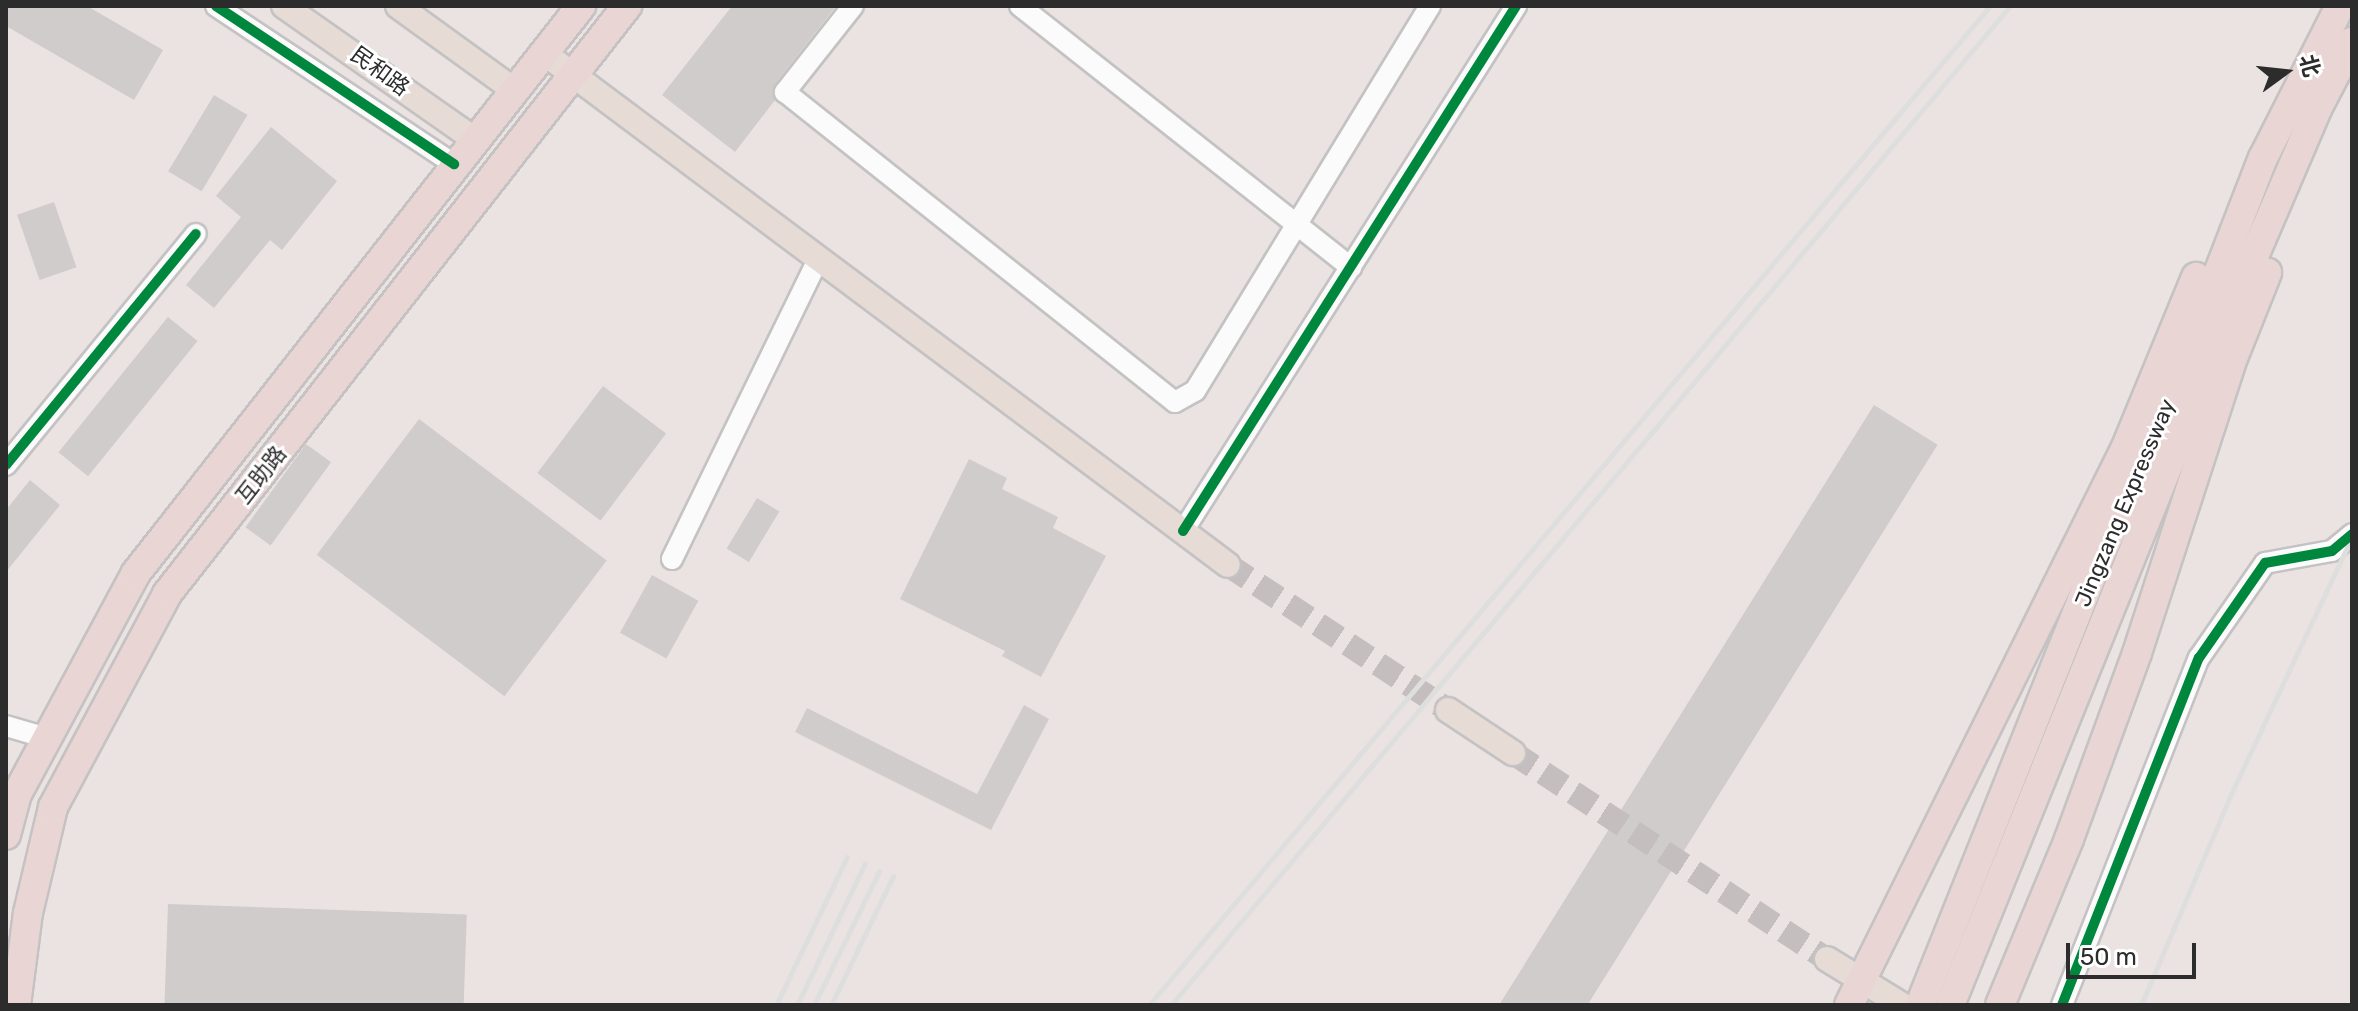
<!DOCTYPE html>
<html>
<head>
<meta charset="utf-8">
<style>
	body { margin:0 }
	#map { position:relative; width:2358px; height:1011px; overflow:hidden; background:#eae3e2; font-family:Rubik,"Noto Sans SC",sans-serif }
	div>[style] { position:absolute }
	.building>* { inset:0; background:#d0cccb; transform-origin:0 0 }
	.major-tunnel>* { height:24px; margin-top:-12px; transform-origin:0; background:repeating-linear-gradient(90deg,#c4bebe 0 24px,transparent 0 36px) }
	.roads { filter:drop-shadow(2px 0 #c4c2c3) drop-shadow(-2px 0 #c4c2c3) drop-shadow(0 2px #c4c2c3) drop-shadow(0 -2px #c4c2c3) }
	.minor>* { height:20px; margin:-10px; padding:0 10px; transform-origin:10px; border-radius:10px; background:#fcfbfb }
	.major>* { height:24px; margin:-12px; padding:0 12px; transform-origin:12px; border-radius:12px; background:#e6dbd5 }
	.highway>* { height:28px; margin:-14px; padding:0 14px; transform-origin:14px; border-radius:14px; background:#e9d6d4 }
	.rail>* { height:5px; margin:-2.5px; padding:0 2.5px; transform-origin:2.5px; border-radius:2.5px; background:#dededf }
	.cycleway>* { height:10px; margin:-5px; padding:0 5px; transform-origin:5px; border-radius:5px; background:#00873e }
	span { translate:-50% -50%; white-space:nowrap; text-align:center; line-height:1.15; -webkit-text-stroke:6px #fff; paint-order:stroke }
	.street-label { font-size:22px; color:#2c2c2c }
	.frame { position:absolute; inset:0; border:8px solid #2c2c2c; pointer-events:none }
	.north { position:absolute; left:2246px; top:32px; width:80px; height:80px; -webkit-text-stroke:6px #fff; paint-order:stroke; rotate:75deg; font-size:22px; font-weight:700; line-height:32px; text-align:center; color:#2c2c2c }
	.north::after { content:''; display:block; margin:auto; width:28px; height:36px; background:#2c2c2c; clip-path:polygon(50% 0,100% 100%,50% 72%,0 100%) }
	.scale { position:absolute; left:2066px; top:943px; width:130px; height:36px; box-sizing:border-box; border:4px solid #2c2c2c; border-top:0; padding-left:10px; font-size:24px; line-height:28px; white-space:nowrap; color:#2c2c2c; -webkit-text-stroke:6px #fff; paint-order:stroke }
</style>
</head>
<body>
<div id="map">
	<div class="building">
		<i style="clip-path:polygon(6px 6px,87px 6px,163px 50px,134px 100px,6px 26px)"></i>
		<i style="clip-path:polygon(732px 6px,836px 6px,775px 84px,775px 100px,735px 152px,662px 95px)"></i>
		<i style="left:214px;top:95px;width:39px;height:89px;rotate:31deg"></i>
		<i style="clip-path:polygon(271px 127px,337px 181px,282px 250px,270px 240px,214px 308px,186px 285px,241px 217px,216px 196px)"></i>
		<i style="left:54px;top:202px;width:69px;height:39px;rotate:71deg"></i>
		<i style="left:168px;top:317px;width:38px;height:174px;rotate:39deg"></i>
		<i style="left:603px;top:386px;width:79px;height:109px;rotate:37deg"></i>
		<i style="left:1874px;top:405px;width:75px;height:709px;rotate:32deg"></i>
		<i style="left:419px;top:419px;width:235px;height:170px;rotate:37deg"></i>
		<i style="left:306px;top:444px;width:31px;height:103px;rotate:36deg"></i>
		<i style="clip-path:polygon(969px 459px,1007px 478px,1002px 489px,1058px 517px,1053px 528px,1106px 556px,1041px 677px,1002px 656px,1005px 651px,900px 599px)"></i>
		<i style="clip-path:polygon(30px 480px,60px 505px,6px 572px,6px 510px)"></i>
		<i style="left:757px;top:498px;width:26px;height:59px;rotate:31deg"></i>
		<i style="left:652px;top:575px;width:53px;height:66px;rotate:29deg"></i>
		<i style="clip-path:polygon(1024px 705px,1049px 719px,991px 830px,795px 732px,807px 708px,977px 794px)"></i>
		<i style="left:168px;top:904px;width:299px;height:101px;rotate:2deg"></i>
	</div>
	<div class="major-tunnel">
		<i style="left:1228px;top:565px;width:263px;rotate:33.4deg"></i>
		<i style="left:1513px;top:753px;width:376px;rotate:33.3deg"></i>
	</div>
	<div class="roads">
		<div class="minor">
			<i style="left:216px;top:6px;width:286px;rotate:33.6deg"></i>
			<i style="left:853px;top:6px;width:110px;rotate:128.3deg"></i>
			<i style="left:785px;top:92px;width:498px;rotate:38.5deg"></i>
			<i style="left:1175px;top:402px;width:23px;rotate:-29deg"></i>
			<i style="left:1195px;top:391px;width:451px;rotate:-58.6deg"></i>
			<i style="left:1020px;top:6px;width:422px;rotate:38.3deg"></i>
			<i style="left:6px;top:465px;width:299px;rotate:-50.6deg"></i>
			<i style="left:1183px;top:531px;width:622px;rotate:-57.61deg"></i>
			<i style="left:672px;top:559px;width:335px;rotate:-64deg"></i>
			<i style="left:6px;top:726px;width:43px;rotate:16.3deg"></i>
			<i style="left:2062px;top:1005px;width:373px;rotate:-68.5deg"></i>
			<i style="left:2199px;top:658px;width:116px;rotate:-55.2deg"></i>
			<i style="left:2265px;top:563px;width:68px;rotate:-10.2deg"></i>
			<i style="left:2332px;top:551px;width:26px;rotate:-40deg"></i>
		</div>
		<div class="major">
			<i style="left:284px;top:6px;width:232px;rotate:35deg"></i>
			<i style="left:398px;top:6px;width:143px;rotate:35.9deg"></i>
			<i style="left:544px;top:53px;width:854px;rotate:36.82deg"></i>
			<i style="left:1448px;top:710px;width:78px;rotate:33.5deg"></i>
			<i style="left:1827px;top:959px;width:88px;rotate:31.5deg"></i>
		</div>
		<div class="highway">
			<i style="left:6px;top:835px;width:42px;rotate:-75deg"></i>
			<i style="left:17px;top:794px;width:251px;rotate:-61.7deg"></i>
			<i style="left:136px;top:573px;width:721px;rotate:-51.87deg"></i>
			<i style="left:16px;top:1005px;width:93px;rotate:-82.6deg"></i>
			<i style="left:28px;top:913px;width:109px;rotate:-76.7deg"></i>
			<i style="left:53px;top:807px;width:242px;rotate:-61.8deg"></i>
			<i style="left:167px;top:594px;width:747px;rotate:-51.96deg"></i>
			<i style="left:1849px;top:1005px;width:623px;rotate:-63.6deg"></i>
			<i style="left:2126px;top:447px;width:184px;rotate:-67.6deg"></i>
			<i style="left:1920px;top:1005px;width:485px;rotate:-68.2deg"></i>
			<i style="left:2100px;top:555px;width:131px;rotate:-65.2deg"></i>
			<i style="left:2155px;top:436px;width:298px;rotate:-68.8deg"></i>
			<i style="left:2263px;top:158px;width:170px;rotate:-63.1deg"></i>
			<i style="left:1950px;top:1005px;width:750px;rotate:-67.99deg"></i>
			<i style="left:2231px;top:310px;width:219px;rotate:-66.8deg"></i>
			<i style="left:2317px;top:109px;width:76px;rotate:-62.4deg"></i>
			<i style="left:2000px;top:1005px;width:180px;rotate:-67.4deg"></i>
			<i style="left:2069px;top:839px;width:198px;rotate:-69.9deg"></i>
			<i style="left:2137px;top:653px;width:310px;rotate:-72deg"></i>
			<i style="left:2233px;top:358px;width:92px;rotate:-68.2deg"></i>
		</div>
	</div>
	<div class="rail">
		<i style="left:776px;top:1005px;width:164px;rotate:-64.4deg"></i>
		<i style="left:797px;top:1005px;width:157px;rotate:-64.4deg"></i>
		<i style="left:814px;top:1005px;width:149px;rotate:-64.1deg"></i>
		<i style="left:831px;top:1005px;width:143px;rotate:-64.3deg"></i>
		<i style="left:1149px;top:1005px;width:1306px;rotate:-49.91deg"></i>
		<i style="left:1171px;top:1005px;width:1305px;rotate:-49.98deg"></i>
		<i style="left:2141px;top:1005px;width:229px;rotate:-66.9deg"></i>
		<i style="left:2231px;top:794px;width:284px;rotate:-64.8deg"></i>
	</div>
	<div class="cycleway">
		<i style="left:216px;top:6px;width:286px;rotate:33.6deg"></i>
		<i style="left:6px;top:465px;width:299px;rotate:-50.6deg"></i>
		<i style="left:1183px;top:531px;width:622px;rotate:-57.61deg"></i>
		<i style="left:2062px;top:1005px;width:373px;rotate:-68.5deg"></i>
		<i style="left:2199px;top:658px;width:116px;rotate:-55.2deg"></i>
		<i style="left:2265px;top:563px;width:68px;rotate:-10.2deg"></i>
		<i style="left:2332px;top:551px;width:26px;rotate:-40deg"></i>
	</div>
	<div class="street-label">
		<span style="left:380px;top:71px;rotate:36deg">民和路</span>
		<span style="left:261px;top:475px;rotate:-52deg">互助路</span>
		<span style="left:2125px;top:503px;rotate:-67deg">Jingzang Expressway</span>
	</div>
	<div class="frame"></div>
	<div class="north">北</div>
	<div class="scale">50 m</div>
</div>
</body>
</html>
